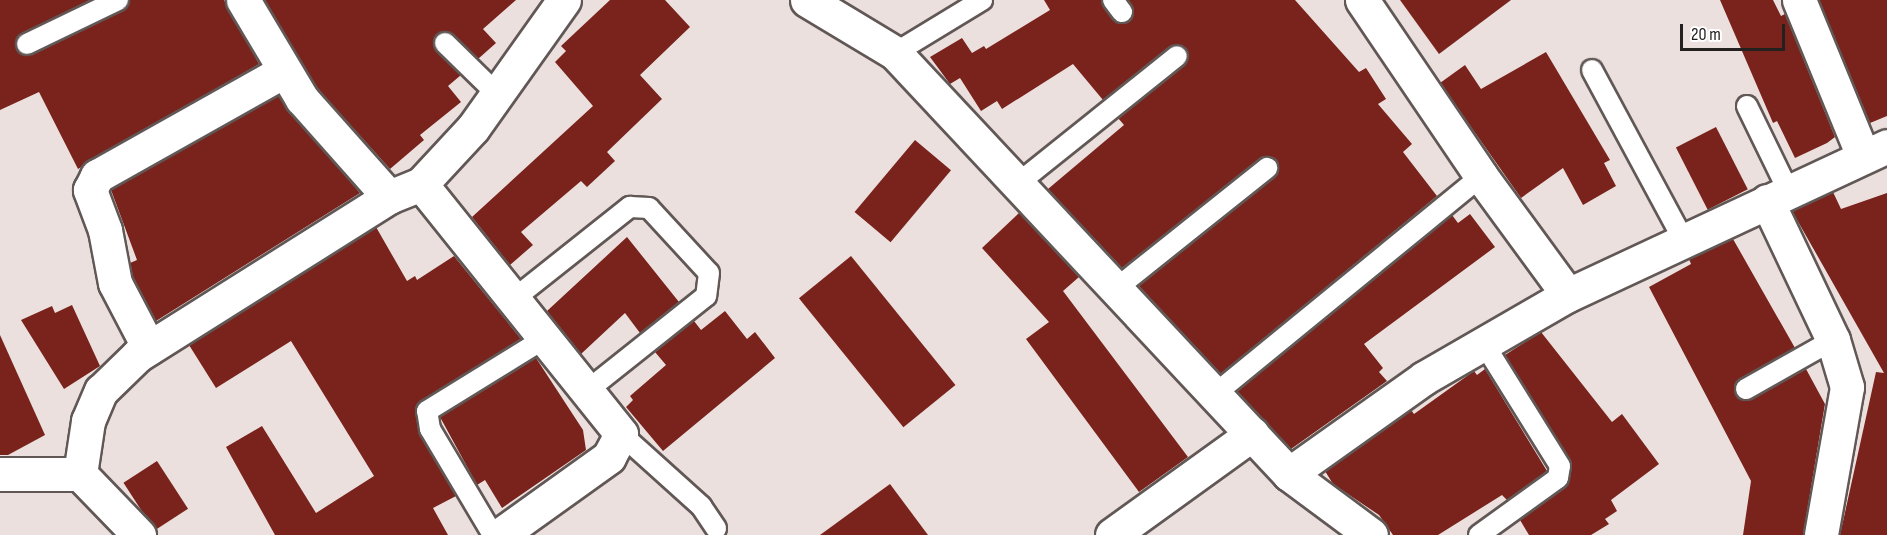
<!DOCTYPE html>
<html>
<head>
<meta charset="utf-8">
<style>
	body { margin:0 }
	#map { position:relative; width:1887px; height:535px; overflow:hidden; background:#ebe0de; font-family:"Sofia Sans Condensed",sans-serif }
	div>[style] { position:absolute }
	.building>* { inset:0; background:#79231c; transform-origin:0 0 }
	.roads { filter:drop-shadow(2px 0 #615856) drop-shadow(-2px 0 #615856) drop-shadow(0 2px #615856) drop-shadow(0 -2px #615856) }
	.lane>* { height:20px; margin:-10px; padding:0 10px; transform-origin:10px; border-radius:10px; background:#fff }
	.street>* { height:33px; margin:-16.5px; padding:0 16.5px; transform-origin:16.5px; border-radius:16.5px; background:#fff }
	span { translate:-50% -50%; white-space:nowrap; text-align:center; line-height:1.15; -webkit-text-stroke:6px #fff; paint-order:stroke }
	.scale { position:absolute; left:1680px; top:24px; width:105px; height:27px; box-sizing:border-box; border:3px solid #242020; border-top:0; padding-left:8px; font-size:18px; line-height:21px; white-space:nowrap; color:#242020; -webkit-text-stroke:4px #fff; paint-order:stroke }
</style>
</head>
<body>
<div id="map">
	<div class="building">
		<i style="clip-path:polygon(0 0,90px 0,17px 37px,16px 49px,27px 56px,123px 11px,130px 0,224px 0,259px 64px,78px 169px,39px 92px,0 110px)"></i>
		<i style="clip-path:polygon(265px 0,516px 0,483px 29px,496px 43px,478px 59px,453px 34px,436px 35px,436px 51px,461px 75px,448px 86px,461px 102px,420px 135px,424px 140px,390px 169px,317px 88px)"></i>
		<i style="clip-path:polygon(610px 0,665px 0,690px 27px,640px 75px,662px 99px,607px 152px,615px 161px,587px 187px,581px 181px,521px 232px,533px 245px,510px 265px,472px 217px,593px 106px,555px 62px,566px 51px,561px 46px)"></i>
		<i style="clip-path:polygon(1044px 0,1101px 0,1112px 19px,1123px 24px,1133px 16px,1128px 0,1295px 0,1359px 72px,1366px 68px,1386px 99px,1378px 104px,1412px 144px,1403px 152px,1437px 196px,1221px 374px,1139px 286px,1274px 177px,1277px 161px,1260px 159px,1122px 268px,1048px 189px,1124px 125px,1118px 118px,1185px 65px,1186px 48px,1169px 47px,1103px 100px,1073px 64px,1002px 109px,997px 101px,981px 111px,960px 78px,950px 84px,930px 57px,962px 38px,972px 53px,984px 46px,986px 49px,1050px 10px)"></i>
		<i style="clip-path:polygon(1400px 0,1511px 0,1439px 54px)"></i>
		<i style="clip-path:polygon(1720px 0,1773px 0,1781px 16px,1785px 14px,1835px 137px,1827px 143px,1795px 158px,1777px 121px,1773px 123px)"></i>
		<i style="clip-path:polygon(1819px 0,1887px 0,1887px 116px,1870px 123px)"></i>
		<i style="clip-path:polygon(1546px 52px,1610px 160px,1604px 163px,1616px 186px,1583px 205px,1563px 168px,1521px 198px,1440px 83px,1465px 65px,1481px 89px)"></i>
		<i style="clip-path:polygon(278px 96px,360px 193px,156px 321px,133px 277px,130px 263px,137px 260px,111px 190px)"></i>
		<i style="left:1716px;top:127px;width:70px;height:45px;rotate:63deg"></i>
		<i style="left:915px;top:140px;width:47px;height:94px;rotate:40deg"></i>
		<i style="clip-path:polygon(1833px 192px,1841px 209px,1887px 193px,1887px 535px,1840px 535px,1876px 372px,1884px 373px,1792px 211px)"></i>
		<i style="clip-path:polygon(1019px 213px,1079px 277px,1063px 291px,1188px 457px,1139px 492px,1026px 339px,1049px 322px,982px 248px)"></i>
		<i style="clip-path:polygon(1470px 214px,1495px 247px,1364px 344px,1383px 368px,1379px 372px,1387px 381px,1291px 449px,1237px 391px,1452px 215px,1458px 223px)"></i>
		<i style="clip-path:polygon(376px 227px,407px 281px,415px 276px,417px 280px,454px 256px,521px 339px,416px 407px,420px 435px,456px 496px,433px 508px,448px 535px,275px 535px,226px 447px,262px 426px,316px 513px,374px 476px,291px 341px,216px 388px,189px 345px)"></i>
		<i style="clip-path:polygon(627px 237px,679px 302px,640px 333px,625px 313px,581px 354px,547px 311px)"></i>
		<i style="clip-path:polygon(1733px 239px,1795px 348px,1740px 379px,1735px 394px,1751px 400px,1806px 369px,1825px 404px,1803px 535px,1743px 535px,1751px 481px,1649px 287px,1691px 264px,1689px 259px)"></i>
		<i style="left:851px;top:256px;width:166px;height:67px;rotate:51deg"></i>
		<i style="clip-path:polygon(72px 305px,100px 366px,64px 389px,21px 320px,52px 306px,55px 313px)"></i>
		<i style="clip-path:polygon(725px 311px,747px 339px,755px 332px,775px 358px,663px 451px,626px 407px,633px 400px,630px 396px,666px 365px,655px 352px,694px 321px,701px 330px)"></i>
		<i style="clip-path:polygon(1541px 332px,1612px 422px,1622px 414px,1659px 464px,1611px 500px,1617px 511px,1605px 519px,1609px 524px,1591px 535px,1529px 535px,1520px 520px,1565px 488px,1572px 468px,1505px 355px)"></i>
		<i style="clip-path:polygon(0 335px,45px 435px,8px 455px,0 455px)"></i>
		<i style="clip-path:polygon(536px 358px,583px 430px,586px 450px,502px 508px,485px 480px,477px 485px,440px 417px)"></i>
		<i style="clip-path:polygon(1485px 369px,1547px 471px,1507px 500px,1502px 495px,1438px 535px,1393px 535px,1379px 515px,1333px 484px,1325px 471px,1411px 410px,1414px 414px,1474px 371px,1477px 375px)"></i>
		<i style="left:157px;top:461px;width:57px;height:40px;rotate:57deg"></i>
		<i style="clip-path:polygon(890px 484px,928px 535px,820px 535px)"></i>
	</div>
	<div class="roads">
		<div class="lane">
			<i style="left:1113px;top:0;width:15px;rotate:53deg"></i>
			<i style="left:445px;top:43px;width:73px;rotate:44.4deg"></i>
			<i style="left:27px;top:44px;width:101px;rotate:-25.8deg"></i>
			<i style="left:895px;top:53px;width:102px;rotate:-31.3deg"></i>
			<i style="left:1592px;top:70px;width:194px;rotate:61.7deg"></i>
			<i style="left:1747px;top:106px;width:96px;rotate:64deg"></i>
			<i style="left:1016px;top:185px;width:206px;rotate:-38.7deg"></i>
			<i style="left:1118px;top:287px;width:191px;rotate:-38.6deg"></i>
			<i style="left:515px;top:298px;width:147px;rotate:-38.4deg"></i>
			<i style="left:630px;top:207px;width:19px;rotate:3deg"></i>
			<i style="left:649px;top:208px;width:88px;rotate:47.3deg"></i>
			<i style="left:709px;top:273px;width:23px;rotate:97deg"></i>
			<i style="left:706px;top:296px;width:149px;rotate:141.5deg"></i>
			<i style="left:1746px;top:389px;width:100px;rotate:-29.4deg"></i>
			<i style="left:1215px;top:394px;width:344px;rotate:-39.3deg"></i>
			<i style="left:621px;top:434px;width:108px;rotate:42deg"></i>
			<i style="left:701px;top:506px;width:27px;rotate:56deg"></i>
			<i style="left:493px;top:535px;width:123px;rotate:-120.7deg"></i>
			<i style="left:430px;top:429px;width:18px;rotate:-99deg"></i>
			<i style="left:427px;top:411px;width:139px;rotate:-31.7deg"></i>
			<i style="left:1479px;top:535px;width:97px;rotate:-35.8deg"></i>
			<i style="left:1558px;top:478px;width:12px;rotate:-81deg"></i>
			<i style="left:1560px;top:466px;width:144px;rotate:-121.9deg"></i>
		</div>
		<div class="street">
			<i style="left:243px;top:0;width:115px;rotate:59.2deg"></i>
			<i style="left:302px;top:99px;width:131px;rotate:48.4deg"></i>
			<i style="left:807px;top:0;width:103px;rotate:31.1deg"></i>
			<i style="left:895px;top:53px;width:577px;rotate:46.9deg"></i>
			<i style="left:1289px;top:474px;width:102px;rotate:36.6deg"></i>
			<i style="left:1362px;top:0;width:212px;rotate:55.9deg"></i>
			<i style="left:1481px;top:176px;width:147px;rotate:53.8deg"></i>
			<i style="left:1799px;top:0;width:169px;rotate:67.7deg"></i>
			<i style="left:421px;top:184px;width:320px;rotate:51.3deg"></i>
			<i style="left:621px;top:434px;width:26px;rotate:118deg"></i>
			<i style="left:609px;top:457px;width:134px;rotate:144.4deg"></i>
			<i style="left:1767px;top:201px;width:154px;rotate:64.6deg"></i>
			<i style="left:1833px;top:340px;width:49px;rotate:73.4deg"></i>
			<i style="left:1847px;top:387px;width:150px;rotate:100deg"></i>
			<i style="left:149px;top:348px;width:73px;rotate:-117.6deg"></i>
			<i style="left:115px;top:283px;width:54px;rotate:-100.7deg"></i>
			<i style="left:105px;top:230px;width:43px;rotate:-110.6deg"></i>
			<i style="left:90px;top:190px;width:16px;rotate:-63deg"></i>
			<i style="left:97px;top:176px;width:214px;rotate:-29.3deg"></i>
			<i style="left:0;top:474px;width:80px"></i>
			<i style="left:80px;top:474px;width:85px;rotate:46deg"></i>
			<i style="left:80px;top:474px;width:54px;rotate:-81.4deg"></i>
			<i style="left:88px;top:421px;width:33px;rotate:-67deg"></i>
			<i style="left:101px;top:391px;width:52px;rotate:-44.2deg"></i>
			<i style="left:138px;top:355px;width:297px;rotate:-32.2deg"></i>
			<i style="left:389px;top:197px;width:35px;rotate:-22deg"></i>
			<i style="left:421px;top:184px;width:76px;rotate:-47.1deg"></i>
			<i style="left:473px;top:128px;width:157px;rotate:-54.6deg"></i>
			<i style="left:1289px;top:474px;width:166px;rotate:-35.4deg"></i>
			<i style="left:1424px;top:378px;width:166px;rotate:-30deg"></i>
			<i style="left:1568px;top:295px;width:352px;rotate:-25deg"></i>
			<i style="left:1112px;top:535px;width:173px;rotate:-35.8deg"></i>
		</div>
	</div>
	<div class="scale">20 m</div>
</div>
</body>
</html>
